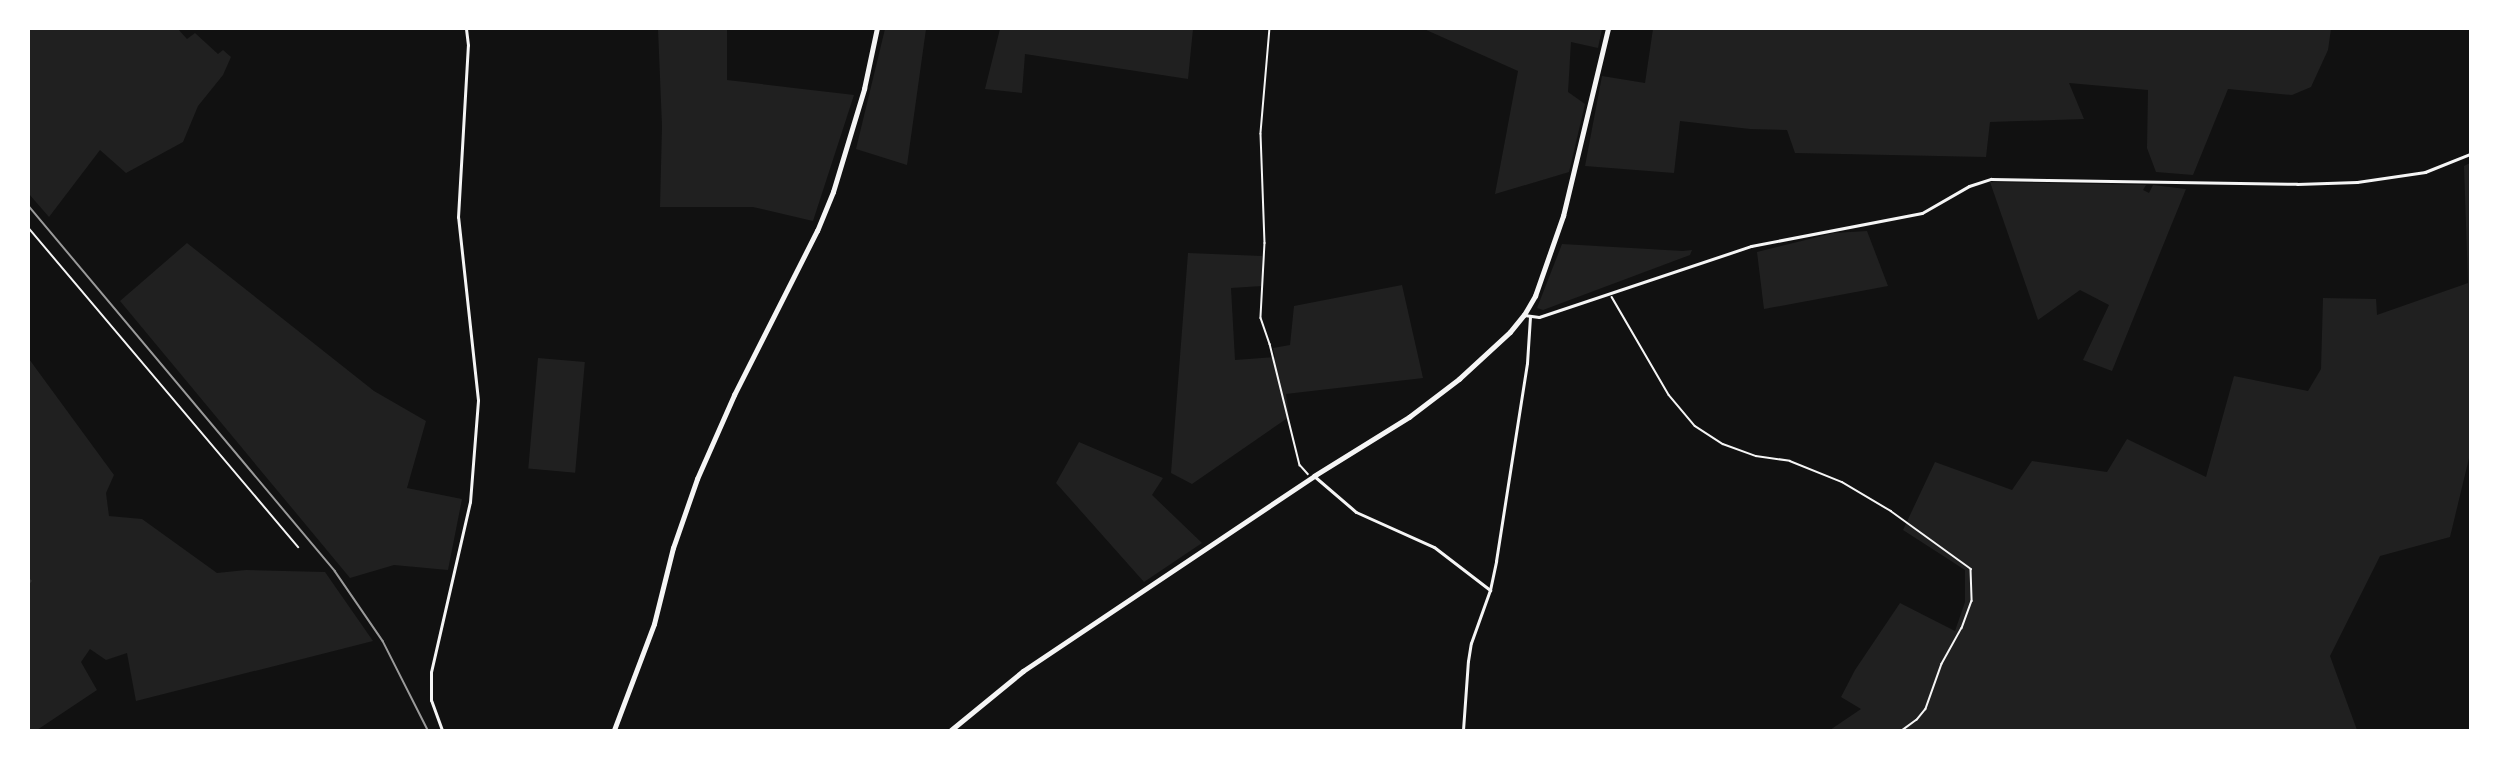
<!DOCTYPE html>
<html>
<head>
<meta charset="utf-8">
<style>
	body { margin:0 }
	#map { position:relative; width:2499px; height:759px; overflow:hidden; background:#111; font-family:Rubik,sans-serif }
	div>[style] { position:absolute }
	.green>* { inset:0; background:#202020; transform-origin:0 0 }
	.stream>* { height:1.5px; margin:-0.75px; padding:0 0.75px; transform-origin:0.75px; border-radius:0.75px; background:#333 }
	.path>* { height:1.5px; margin:-0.75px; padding:0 0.75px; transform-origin:0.75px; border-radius:0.75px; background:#f5f5f5 }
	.minor>* { height:3px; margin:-1.5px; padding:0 1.5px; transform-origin:1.5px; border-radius:1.5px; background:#f5f5f5 }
	.tertiary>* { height:4.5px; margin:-2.25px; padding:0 2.25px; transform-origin:2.25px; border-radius:2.25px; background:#f5f5f5 }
	.secondary>* { height:4.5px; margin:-2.25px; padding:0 2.25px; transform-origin:2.25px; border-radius:2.25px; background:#f5f5f5 }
	.rail>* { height:1.5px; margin:-0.75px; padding:0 0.75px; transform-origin:0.75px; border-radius:0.75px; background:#9a9a9a }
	span { translate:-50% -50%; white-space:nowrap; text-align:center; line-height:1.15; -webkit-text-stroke:4.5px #fff; paint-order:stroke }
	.frame { position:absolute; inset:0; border:30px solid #fff; pointer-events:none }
</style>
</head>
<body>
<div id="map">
	<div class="green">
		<i style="clip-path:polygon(28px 29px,178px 29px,187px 39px,195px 33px,218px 54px,223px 50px,231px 57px,223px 75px,198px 106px,183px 142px,126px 173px,100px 150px,49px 217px,29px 194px)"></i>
		<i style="clip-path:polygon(658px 29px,727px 29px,727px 80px,854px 95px,813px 221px,753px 207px,660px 207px,662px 126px)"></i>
		<i style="clip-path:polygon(885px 29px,926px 29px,907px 165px,856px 149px)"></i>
		<i style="clip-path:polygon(1000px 29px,1193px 29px,1188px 79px,1025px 54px,1022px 93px,985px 89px)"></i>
		<i style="clip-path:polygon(1424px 29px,1602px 29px,1598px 48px,1571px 42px,1568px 92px,1585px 104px,1569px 172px,1495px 194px,1518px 71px)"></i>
		<i style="clip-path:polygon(1653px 29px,1653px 28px,2331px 29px,2328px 50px,2311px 87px,2292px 95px,2228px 89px,2193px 175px,2156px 172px,2147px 148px,2148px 90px,2069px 83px,2084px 119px,1990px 122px,1986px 157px,1795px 153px,1787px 130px,1750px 129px,1680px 121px,1674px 173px,1585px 166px,1602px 76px,1645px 83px)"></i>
		<i style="clip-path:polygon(2470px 163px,2470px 454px,2450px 537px,2380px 556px,2330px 656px,2357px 730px,1830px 730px,1861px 709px,1841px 697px,1855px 670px,1900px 603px,1955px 631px,1965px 602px,1965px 570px,1903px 530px,1935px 462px,2012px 490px,2032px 461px,2107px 472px,2127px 439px,2206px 477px,2234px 376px,2308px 391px,2321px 369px,2323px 298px,2376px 299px,2377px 315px,2468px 283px,2464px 166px)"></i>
		<i style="clip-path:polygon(1990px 182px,2146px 185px,2143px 190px,2149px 193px,2153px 185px,2186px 189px,2112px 371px,2083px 360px,2109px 305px,2080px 290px,2038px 320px)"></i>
		<i style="clip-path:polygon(1867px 231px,1888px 286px,1764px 309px,1757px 252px,1834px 233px)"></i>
		<i style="clip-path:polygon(187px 243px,374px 391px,426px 421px,407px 488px,462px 499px,448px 570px,394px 565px,350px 578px,120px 301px)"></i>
		<i style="clip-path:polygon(1562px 244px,1683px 251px,1692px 250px,1690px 255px,1543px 310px,1537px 308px)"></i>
		<i style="clip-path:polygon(1188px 253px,1262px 256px,1262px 286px,1231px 288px,1235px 360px,1275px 357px,1273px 348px,1290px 345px,1294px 306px,1402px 285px,1423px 378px,1286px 394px,1289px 417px,1192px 484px,1171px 473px)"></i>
		<i style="left:538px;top:358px;width:47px;height:111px;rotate:5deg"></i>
		<i style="clip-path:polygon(29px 359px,114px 475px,106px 493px,109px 516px,142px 519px,217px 573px,246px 570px,325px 572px,373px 641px,136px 701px,127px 653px,106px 660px,90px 649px,81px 662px,97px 690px,37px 730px,29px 730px)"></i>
		<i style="clip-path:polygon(1079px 442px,1163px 478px,1152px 495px,1202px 543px,1144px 582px,1056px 483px)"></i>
	</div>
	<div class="stream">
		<i style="left:28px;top:578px;width:4px;rotate:45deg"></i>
		<i style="left:31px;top:581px;width:6px;rotate:121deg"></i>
	</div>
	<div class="path">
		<i style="left:1270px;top:28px;width:106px;rotate:94.9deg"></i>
		<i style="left:1261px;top:134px;width:109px;rotate:87.9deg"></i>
		<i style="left:1265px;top:243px;width:75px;rotate:93.1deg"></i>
		<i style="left:1261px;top:318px;width:28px;rotate:71deg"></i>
		<i style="left:1270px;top:344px;width:125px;rotate:76.1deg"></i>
		<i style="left:1300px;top:465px;width:12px;rotate:48deg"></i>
		<i style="left:28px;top:227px;width:419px;rotate:49.8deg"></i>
		<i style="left:1612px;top:297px;width:113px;rotate:59.8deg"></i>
		<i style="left:1669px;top:395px;width:40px;rotate:50deg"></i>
		<i style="left:1695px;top:426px;width:33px;rotate:33deg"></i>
		<i style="left:1723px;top:444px;width:35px;rotate:20deg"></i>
		<i style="left:1756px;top:456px;width:34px;rotate:8deg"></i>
		<i style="left:1790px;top:461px;width:56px;rotate:22deg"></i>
		<i style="left:1842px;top:482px;width:57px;rotate:30.6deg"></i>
		<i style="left:1891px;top:511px;width:99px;rotate:35.9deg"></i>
		<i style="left:1971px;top:569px;width:32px;rotate:88deg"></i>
		<i style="left:1972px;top:601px;width:29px;rotate:110deg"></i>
		<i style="left:1962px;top:628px;width:41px;rotate:119.1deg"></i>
		<i style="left:1942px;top:664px;width:48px;rotate:109.6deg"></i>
		<i style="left:1926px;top:709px;width:14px;rotate:129deg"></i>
		<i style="left:1917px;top:720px;width:17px;rotate:144deg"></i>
	</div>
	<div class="minor">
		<i style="left:1524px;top:315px;width:15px;rotate:8deg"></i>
		<i style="left:1539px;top:317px;width:224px;rotate:-18.5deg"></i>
		<i style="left:1751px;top:246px;width:174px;rotate:-10.9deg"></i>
		<i style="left:1922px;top:213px;width:54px;rotate:-29.9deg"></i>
		<i style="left:1969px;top:186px;width:23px;rotate:-18deg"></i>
		<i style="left:1991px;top:179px;width:306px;rotate:0.9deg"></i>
		<i style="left:2297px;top:184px;width:60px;rotate:-1.9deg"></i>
		<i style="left:2357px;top:182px;width:69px;rotate:-8.4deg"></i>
		<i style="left:2425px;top:172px;width:48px;rotate:-21.8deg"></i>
		<i style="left:1314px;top:476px;width:55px;rotate:40.6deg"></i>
		<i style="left:1356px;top:512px;width:85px;rotate:24.2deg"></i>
		<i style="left:1434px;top:547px;width:71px;rotate:37.5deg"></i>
		<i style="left:442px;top:730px;width:32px;rotate:-110deg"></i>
		<i style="left:431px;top:700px;width:28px;rotate:-90deg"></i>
		<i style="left:431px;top:672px;width:174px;rotate:-77.1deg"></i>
		<i style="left:470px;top:502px;width:102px;rotate:-85.5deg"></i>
		<i style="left:478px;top:400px;width:184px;rotate:-96.2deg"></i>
		<i style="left:458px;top:217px;width:172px;rotate:-86.7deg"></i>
		<i style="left:468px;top:45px;width:17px;rotate:-97deg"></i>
		<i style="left:1463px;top:730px;width:69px;rotate:-85.9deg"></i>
		<i style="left:1468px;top:661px;width:18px;rotate:-81deg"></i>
		<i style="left:1471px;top:643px;width:56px;rotate:-70.3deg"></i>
		<i style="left:1490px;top:590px;width:30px;rotate:-78deg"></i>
		<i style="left:1496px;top:561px;width:200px;rotate:-81.1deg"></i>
		<i style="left:1527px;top:363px;width:46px;rotate:-86.3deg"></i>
	</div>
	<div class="tertiary">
		<i style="left:951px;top:730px;width:93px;rotate:-39.3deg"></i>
		<i style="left:1023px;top:671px;width:350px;rotate:-33.8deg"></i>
		<i style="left:1314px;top:476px;width:112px;rotate:-31.8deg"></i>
		<i style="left:1409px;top:417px;width:63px;rotate:-37.2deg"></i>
		<i style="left:1459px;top:379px;width:69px;rotate:-42.7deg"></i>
		<i style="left:1510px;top:332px;width:22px;rotate:-51deg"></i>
		<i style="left:1524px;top:315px;width:22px;rotate:-60deg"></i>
		<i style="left:1535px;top:296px;width:85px;rotate:-70.7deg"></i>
		<i style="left:1563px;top:216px;width:193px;rotate:-76.5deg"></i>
	</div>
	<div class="secondary">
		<i style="left:614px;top:730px;width:113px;rotate:-69.3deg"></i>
		<i style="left:654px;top:624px;width:78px;rotate:-76deg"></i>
		<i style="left:673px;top:548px;width:73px;rotate:-70.8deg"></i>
		<i style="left:697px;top:479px;width:92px;rotate:-66.2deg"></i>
		<i style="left:734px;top:395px;width:184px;rotate:-63.2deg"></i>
		<i style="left:817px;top:231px;width:42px;rotate:-67.7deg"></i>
		<i style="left:833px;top:192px;width:108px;rotate:-73.2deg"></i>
		<i style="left:864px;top:89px;width:62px;rotate:-78deg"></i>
	</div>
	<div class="rail">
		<i style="left:28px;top:205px;width:478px;rotate:50deg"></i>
		<i style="left:335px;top:571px;width:85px;rotate:55.6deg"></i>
		<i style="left:383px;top:641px;width:100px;rotate:63.2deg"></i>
	</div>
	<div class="frame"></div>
</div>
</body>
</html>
